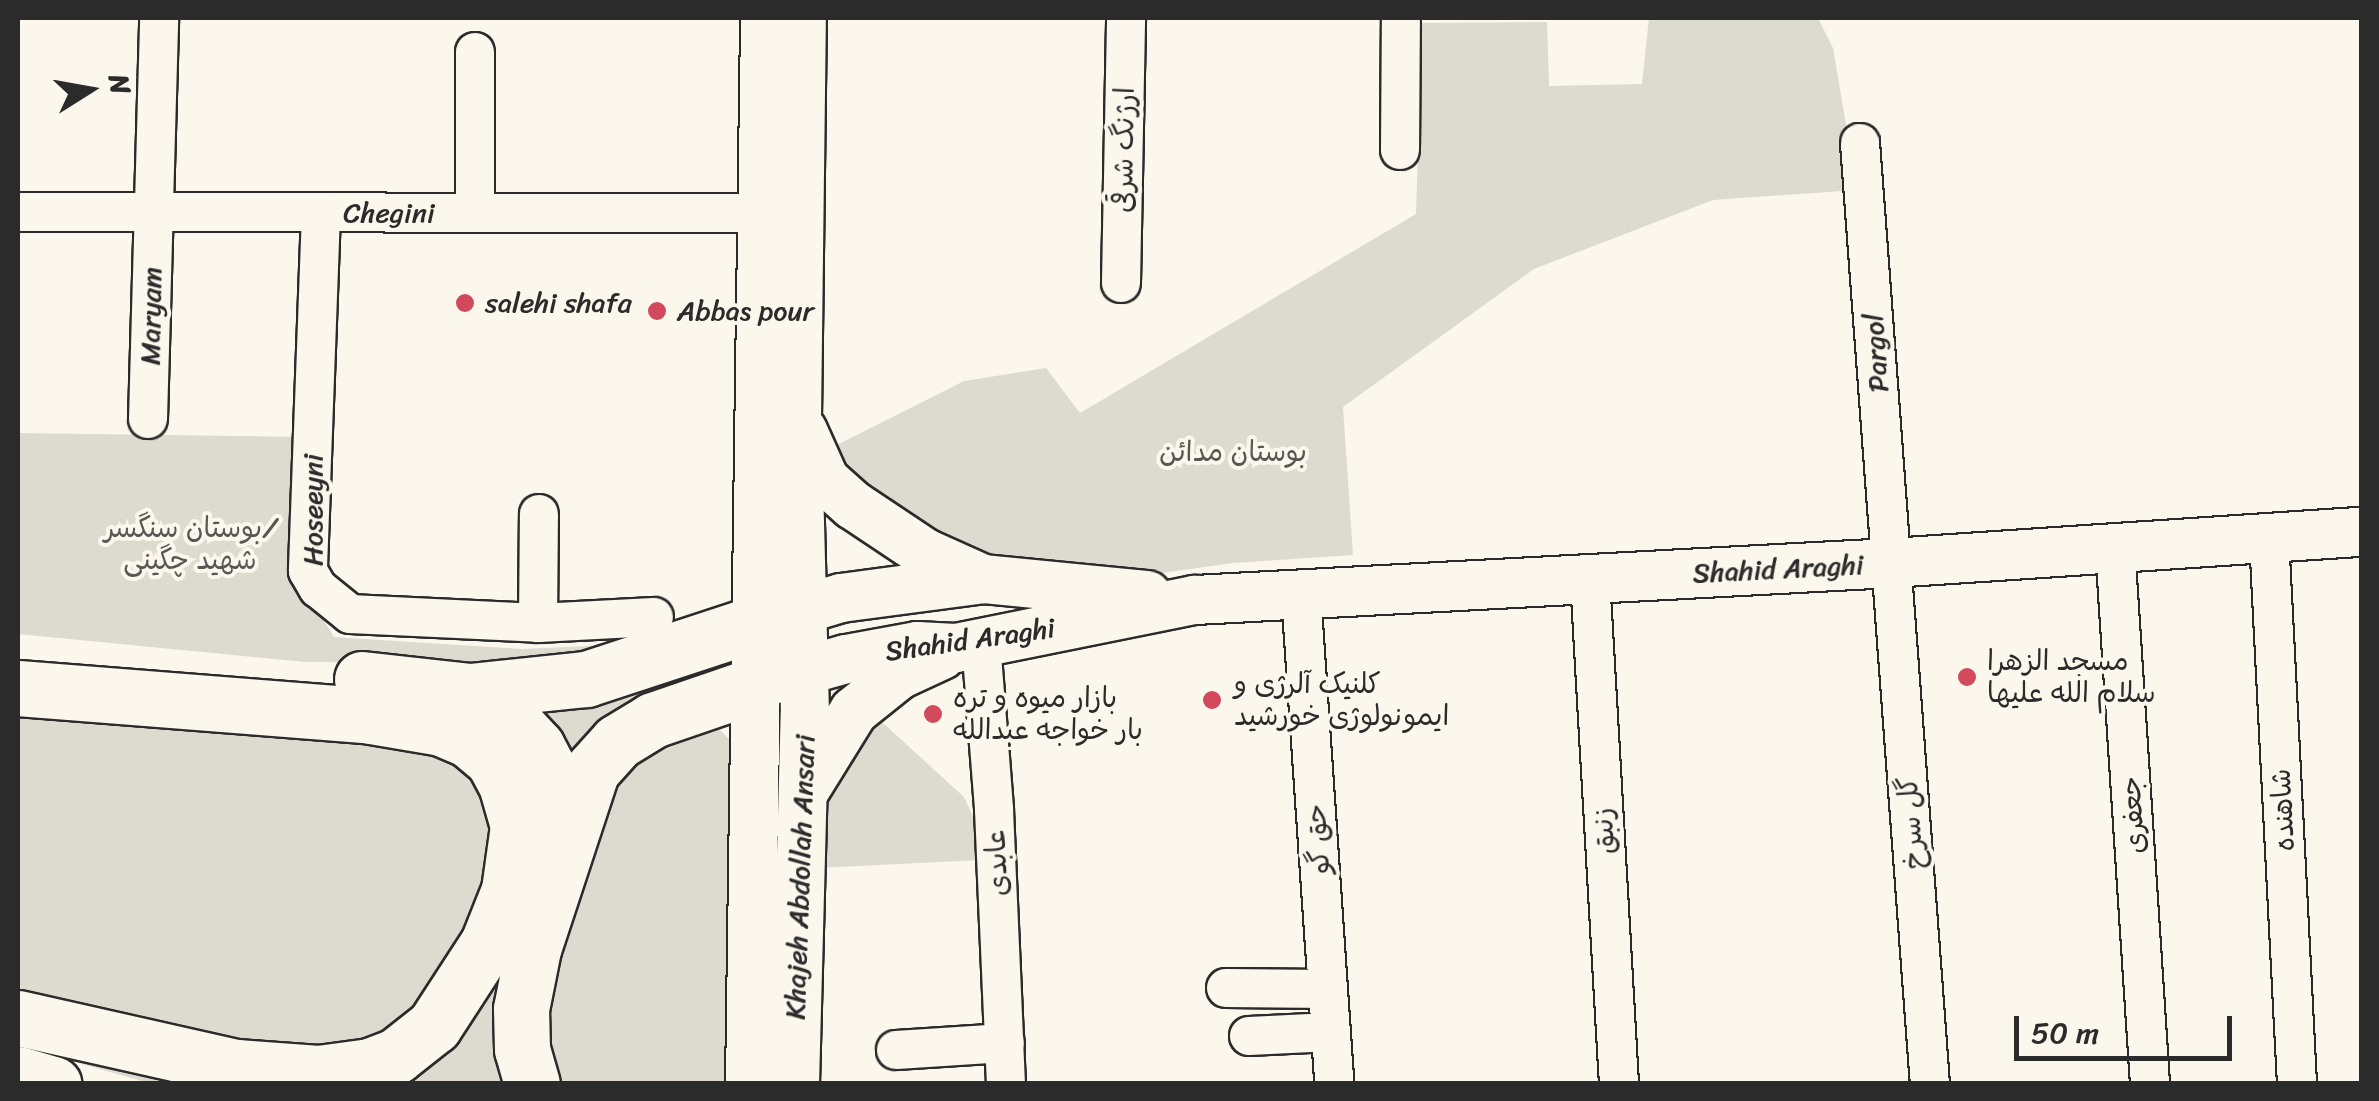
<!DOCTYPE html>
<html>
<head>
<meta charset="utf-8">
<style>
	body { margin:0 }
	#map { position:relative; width:2379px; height:1101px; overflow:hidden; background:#fbf7ec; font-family:Sriracha,"Playpen Sans Arabic",sans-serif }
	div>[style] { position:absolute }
	.green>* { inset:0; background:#dddad0 }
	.roads { filter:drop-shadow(2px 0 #2b2b2b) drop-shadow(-2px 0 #2b2b2b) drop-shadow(0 2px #2b2b2b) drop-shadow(0 -2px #2b2b2b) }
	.minor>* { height:38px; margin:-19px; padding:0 19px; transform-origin:19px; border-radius:19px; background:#fbf7ec }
	.major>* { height:48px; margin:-24px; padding:0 24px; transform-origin:24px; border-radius:24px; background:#fbf7ec }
	.highway>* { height:55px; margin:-27.5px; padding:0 27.5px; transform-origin:27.5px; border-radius:27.5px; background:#fbf7ec }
	.dots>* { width:28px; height:28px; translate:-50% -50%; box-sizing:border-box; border:5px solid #fbf7ec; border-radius:50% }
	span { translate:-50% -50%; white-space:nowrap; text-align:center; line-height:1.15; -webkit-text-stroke:8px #fbf7ec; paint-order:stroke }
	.street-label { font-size:28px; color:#2b2b2b }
	.poi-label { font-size:28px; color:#2b2b2b }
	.left { translate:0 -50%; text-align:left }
	.park-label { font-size:28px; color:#585754 }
	.frame { position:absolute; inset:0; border:20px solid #2b2b2b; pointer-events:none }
	.north { position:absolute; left:40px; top:40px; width:100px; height:100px; -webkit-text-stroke:8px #fbf7ec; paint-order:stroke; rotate:79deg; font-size:28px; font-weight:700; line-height:40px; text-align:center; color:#2b2b2b }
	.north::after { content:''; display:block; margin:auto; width:35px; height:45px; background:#2b2b2b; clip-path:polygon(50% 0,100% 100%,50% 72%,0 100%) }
	.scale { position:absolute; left:2014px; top:1016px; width:218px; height:45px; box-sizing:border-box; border:5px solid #2b2b2b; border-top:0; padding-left:12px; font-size:30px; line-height:35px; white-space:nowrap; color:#2b2b2b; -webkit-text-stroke:8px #fbf7ec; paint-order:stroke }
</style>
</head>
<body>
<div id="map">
	<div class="green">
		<i style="clip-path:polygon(1649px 18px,1818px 18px,1833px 48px,1857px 190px,1713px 200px,1534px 269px,1343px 407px,1353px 555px,1233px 563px,1111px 580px,981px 569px,890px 526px,831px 448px,964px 381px,1046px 368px,1080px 413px,1416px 214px,1422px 23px,1547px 22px,1549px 86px,1642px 84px)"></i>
		<i style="clip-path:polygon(18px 433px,303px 437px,312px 601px,334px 637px,521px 649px,593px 646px,691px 617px,756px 589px,760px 598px,588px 664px,305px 662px,18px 634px)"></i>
		<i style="clip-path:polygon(734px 660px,739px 665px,575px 774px,524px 703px)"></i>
		<i style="clip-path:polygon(18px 705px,466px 754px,506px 834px,435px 1006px,354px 1058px,18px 1004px)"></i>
		<i style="clip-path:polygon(871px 712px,964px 797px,977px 825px,980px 860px,818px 868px,820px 802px)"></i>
		<i style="clip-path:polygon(478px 713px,521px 1083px,149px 1083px,18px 1046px,364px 1077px,503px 939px)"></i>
		<i style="clip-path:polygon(700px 718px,718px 728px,735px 745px,727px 1083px,548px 1083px,544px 1075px,551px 933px,598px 781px)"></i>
	</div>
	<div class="roads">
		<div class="minor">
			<i style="left:1860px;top:143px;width:944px;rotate:85.75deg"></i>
			<i style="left:1400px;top:150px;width:132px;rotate:-89.6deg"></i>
			<i style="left:18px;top:212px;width:743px;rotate:0.08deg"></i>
			<i style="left:321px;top:213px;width:358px;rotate:92.1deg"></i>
			<i style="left:308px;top:571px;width:20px;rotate:60deg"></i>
			<i style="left:318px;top:588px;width:41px;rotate:39.1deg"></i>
			<i style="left:350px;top:614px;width:188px;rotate:2.7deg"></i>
			<i style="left:538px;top:623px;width:109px;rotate:-89.5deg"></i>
			<i style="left:475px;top:213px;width:161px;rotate:-90deg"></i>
			<i style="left:1121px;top:283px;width:265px;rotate:-88.9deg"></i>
			<i style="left:148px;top:419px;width:401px;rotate:-88.4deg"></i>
			<i style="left:2269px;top:537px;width:548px;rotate:87.07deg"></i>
			<i style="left:2115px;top:547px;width:538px;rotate:86.27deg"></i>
			<i style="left:1590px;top:578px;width:507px;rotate:86.72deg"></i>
			<i style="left:1301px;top:594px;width:491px;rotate:86.1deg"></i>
			<i style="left:538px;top:623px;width:116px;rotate:-3deg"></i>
			<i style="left:981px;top:643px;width:168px;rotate:85.5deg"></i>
			<i style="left:994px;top:810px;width:274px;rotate:87.5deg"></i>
			<i style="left:1226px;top:988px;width:102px;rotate:0.6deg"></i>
			<i style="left:1249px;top:1036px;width:82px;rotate:-2.8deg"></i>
			<i style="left:896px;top:1050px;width:109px;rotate:-3.7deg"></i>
		</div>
		<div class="major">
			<i style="left:803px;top:431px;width:54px;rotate:65.8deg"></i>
			<i style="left:825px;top:480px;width:38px;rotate:42deg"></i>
			<i style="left:853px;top:505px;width:87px;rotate:33.7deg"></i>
			<i style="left:925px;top:553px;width:64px;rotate:24.1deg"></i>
			<i style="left:774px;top:618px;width:70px;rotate:-16.6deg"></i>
			<i style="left:841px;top:598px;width:143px;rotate:-7.6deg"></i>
			<i style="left:983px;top:579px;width:165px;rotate:5.6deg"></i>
			<i style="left:758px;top:684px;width:91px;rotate:-15.9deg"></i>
			<i style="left:846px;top:659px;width:72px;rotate:-10.4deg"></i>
			<i style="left:917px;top:646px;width:39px;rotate:3deg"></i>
			<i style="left:956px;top:648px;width:244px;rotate:-11.4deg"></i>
			<i style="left:1195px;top:600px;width:697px;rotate:-3.04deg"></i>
			<i style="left:1891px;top:563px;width:472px;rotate:-3.8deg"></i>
			<i style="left:805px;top:790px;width:93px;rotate:-58.2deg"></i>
			<i style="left:854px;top:711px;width:58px;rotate:-38.7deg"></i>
			<i style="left:899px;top:675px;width:47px;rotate:-24.9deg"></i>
			<i style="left:750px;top:1084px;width:1066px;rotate:-89.19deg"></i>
			<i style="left:795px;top:1084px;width:370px;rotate:-88.5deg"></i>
			<i style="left:805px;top:714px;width:296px;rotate:-91.5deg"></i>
			<i style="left:797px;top:418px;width:400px;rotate:-89.3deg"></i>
		</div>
		<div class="highway">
			<i style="left:362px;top:679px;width:109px;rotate:6.3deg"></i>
			<i style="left:470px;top:691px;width:50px;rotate:34.3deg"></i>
			<i style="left:511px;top:719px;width:38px;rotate:47deg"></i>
			<i style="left:537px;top:747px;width:38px;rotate:62deg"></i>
			<i style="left:555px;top:781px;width:35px;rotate:78deg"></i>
			<i style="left:562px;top:815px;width:43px;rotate:91.3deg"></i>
			<i style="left:18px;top:688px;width:353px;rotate:4.5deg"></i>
			<i style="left:370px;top:716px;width:72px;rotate:9.6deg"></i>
			<i style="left:441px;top:728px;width:30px;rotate:23deg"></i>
			<i style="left:469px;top:740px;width:31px;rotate:40deg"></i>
			<i style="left:493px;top:760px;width:27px;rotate:62deg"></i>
			<i style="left:506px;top:784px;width:44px;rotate:74.1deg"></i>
			<i style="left:518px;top:826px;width:65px;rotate:98deg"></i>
			<i style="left:509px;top:890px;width:57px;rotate:111.6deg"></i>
			<i style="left:488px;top:943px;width:99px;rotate:123deg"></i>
			<i style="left:434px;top:1026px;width:48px;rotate:141.7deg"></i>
			<i style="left:396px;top:1056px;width:28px;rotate:159deg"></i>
			<i style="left:370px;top:1066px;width:52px;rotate:172.3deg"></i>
			<i style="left:318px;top:1073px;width:82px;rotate:-175.8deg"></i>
			<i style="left:236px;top:1067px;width:223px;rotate:-167.3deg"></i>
			<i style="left:470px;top:691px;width:117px;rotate:-5.9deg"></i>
			<i style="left:586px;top:679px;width:179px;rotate:-18.2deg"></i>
			<i style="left:18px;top:1074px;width:37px;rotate:16deg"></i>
			<i style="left:532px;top:1084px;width:36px;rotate:-106deg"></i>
			<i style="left:522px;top:1049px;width:40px;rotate:-91.4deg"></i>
			<i style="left:521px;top:1009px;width:61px;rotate:-78.7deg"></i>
			<i style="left:533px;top:949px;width:188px;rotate:-71.8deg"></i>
			<i style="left:592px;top:770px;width:38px;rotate:-48deg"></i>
			<i style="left:617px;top:742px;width:42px;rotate:-31.4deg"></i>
			<i style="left:653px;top:720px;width:111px;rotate:-18.9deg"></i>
		</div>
	</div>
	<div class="dots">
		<i style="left:465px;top:303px;background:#d1495b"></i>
		<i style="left:657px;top:311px;background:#d1495b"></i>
		<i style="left:1967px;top:677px;background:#d1495b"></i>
		<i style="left:1212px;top:700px;background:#d1495b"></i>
		<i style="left:933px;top:714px;background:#d1495b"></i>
	</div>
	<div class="street-label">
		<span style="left:1124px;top:150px;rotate:-89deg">ارژنگ شرقی</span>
		<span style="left:389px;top:213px">Chegini</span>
		<span style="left:151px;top:316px;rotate:-89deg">Maryam</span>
		<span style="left:1876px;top:353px;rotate:-94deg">Pargol</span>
		<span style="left:313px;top:510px;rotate:-90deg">Hoseeyni</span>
		<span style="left:1778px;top:569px;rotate:-3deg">Shahid Araghi</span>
		<span style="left:970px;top:640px;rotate:-8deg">Shahid Araghi</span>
		<span style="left:2283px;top:810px;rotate:-93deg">شاهنده</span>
		<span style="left:2133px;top:815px;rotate:-94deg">جعفری</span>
		<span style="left:1911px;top:823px;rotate:-94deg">گل سرخ</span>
		<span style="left:1604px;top:831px;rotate:-93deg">زنبق</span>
		<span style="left:1318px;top:839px;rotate:-94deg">حق گو</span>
		<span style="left:997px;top:863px;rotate:-93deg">عابدی</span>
		<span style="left:800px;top:877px;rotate:-88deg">Khajeh Abdollah Ansari</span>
	</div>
	<div class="poi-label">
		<span class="left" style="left:485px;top:303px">salehi shafa</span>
		<span class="left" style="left:677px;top:311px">Abbas pour</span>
		<span class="left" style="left:1987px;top:677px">مسجد الزهرا<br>سلام الله علیها</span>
		<span class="left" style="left:1234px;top:700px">کلنیک آلرژی و<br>ایمونولوژی خورشید</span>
		<span class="left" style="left:953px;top:714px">بازار میوه و تره<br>بار خواجه عبدالله</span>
	</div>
	<div class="park-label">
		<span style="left:1233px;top:452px">بوستان مدائن</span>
		<span style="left:190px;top:544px">بوستان سنگسر/<br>شهید چگینی</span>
	</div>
	<div class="frame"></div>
	<div class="north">N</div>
	<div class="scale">50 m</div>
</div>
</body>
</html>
